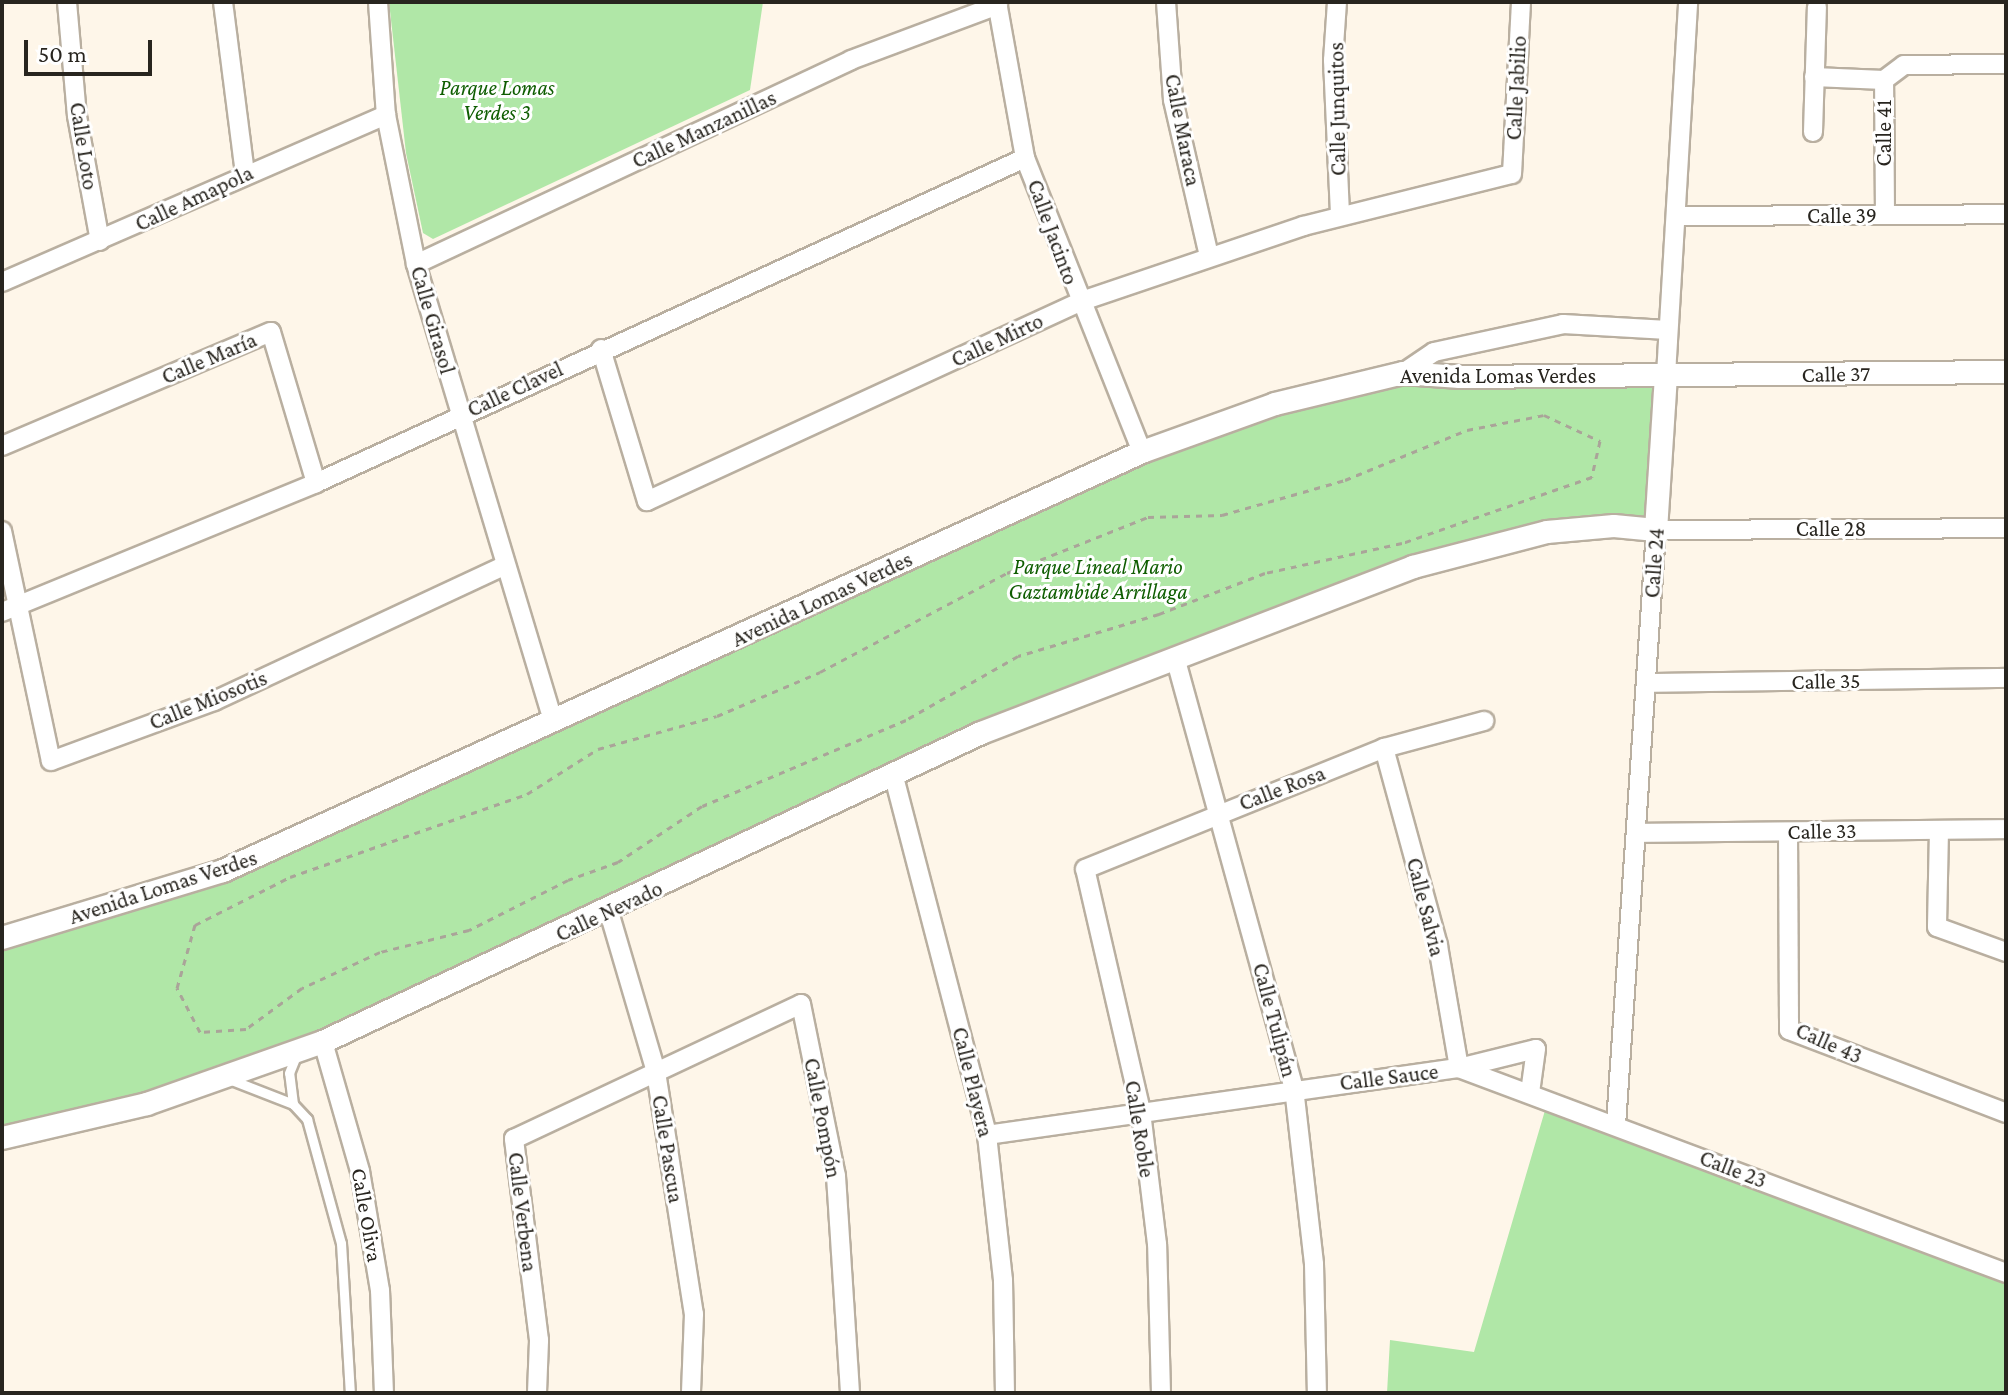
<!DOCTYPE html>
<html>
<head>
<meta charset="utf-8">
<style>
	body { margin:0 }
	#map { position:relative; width:2008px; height:1395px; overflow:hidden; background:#fef6e9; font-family:"Crimson Pro",serif }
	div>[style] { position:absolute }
	.green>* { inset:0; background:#b0e7a7 }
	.path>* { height:3px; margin-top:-1.5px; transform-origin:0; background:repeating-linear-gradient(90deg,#aaa499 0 6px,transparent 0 12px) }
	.roads { filter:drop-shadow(2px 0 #b9afa0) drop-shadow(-2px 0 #b9afa0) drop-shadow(0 2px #b9afa0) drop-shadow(0 -2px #b9afa0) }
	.service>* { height:9px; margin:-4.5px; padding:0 4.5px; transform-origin:4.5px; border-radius:4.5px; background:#fff }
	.minor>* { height:18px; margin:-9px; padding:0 9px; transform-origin:9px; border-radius:9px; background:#fff }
	.tertiary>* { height:22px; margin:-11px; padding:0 11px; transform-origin:11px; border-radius:11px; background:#fff }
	span { translate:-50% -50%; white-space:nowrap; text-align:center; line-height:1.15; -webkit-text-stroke:6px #fff; paint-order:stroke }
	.park-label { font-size:22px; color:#0e5d00; font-style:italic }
	.street-label { font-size:22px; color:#28251f }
	.frame { position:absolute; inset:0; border:4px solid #28251f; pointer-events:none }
	.scale { position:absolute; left:24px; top:40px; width:128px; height:36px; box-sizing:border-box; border:4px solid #28251f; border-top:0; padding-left:10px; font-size:24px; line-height:28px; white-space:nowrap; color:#28251f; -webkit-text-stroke:6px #fff; paint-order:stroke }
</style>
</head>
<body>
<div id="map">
	<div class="green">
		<i style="clip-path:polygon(389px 2px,763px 2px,750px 90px,433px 239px,423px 233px,406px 153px)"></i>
		<i style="clip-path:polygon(1403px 373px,1666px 375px,1656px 530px,1547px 532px,1175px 657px,323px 1042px,2px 1138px,2px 938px,224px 871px,1142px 452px)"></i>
		<i style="clip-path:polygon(1546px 1107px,2006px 1279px,2006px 1393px,1387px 1393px,1390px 1340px,1474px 1352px)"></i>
	</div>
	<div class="path">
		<i style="left:1544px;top:415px;width:62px;rotate:24.9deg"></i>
		<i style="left:1600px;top:441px;width:37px;rotate:103deg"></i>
		<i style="left:1592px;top:477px;width:201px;rotate:160.8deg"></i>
		<i style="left:1402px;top:543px;width:140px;rotate:167.6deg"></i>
		<i style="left:1265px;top:573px;width:114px;rotate:158.9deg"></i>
		<i style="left:1159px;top:614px;width:147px;rotate:163.4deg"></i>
		<i style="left:1018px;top:656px;width:129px;rotate:150.3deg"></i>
		<i style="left:906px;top:720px;width:221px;rotate:157.1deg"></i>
		<i style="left:702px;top:806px;width:101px;rotate:146.3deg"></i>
		<i style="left:618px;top:862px;width:53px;rotate:160.2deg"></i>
		<i style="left:568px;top:880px;width:111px;rotate:153.2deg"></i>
		<i style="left:469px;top:930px;width:92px;rotate:166.1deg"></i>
		<i style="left:380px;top:952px;width:86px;rotate:155.2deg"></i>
		<i style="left:302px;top:988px;width:69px;rotate:143.8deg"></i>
		<i style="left:246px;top:1029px;width:46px;rotate:176.3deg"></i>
		<i style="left:200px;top:1032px;width:50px;rotate:-117.6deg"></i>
		<i style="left:177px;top:988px;width:66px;rotate:-74.1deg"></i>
		<i style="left:195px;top:925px;width:106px;rotate:-26.8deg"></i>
		<i style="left:290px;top:877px;width:251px;rotate:-19.3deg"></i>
		<i style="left:527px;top:794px;width:84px;rotate:-32.4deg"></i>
		<i style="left:598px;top:749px;width:123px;rotate:-15.5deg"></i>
		<i style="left:717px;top:716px;width:112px;rotate:-23.1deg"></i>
		<i style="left:820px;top:672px;width:212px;rotate:-27.9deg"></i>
		<i style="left:1007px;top:573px;width:152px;rotate:-21.7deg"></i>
		<i style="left:1148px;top:517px;width:74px;rotate:-1.5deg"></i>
		<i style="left:1222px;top:515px;width:128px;rotate:-15.9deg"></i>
		<i style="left:1345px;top:480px;width:132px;rotate:-22.3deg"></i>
		<i style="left:1467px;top:430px;width:78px;rotate:-11deg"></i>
	</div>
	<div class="roads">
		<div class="service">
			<i style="left:229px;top:1079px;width:69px;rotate:21.3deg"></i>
			<i style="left:293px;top:1104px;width:21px;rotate:47deg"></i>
			<i style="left:307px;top:1119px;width:129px;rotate:74.7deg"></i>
			<i style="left:341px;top:1243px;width:150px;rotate:86.6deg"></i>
			<i style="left:293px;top:1104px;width:31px;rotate:-97deg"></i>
			<i style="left:289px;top:1073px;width:22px;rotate:-68deg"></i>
		</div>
		<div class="minor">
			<i style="left:67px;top:2px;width:114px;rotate:85deg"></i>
			<i style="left:77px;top:116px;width:127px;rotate:79.6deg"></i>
			<i style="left:223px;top:2px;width:172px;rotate:82.7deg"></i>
			<i style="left:378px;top:2px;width:113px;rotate:86deg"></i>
			<i style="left:386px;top:115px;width:152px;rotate:78.6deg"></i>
			<i style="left:416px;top:264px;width:478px;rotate:73.3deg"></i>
			<i style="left:997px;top:2px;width:158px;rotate:79.8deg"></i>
			<i style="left:1025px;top:158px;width:316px;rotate:68.3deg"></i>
			<i style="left:1166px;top:2px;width:98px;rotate:85.9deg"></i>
			<i style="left:1173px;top:100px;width:160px;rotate:77deg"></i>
			<i style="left:1337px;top:2px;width:58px;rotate:93.9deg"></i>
			<i style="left:1333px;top:60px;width:156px;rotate:87.4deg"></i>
			<i style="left:1814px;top:77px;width:70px;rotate:2.5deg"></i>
			<i style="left:1813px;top:132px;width:125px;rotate:-88.2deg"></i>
			<i style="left:1885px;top:215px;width:135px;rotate:-90.4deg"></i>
			<i style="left:1884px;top:80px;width:25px;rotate:-37deg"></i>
			<i style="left:1904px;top:65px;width:102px;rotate:-0.6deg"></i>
			<i style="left:1678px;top:216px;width:328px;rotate:-0.3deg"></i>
			<i style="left:416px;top:264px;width:480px;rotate:-25.1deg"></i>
			<i style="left:851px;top:60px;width:157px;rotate:-20.5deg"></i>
			<i style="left:2px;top:282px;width:419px;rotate:-23.5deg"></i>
			<i style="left:601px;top:349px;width:159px;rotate:73.2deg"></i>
			<i style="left:647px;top:501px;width:476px;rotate:-24.7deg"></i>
			<i style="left:1079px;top:302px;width:237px;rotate:-18.7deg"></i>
			<i style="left:1303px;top:226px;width:215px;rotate:-14deg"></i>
			<i style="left:1512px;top:174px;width:172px;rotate:-87deg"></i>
			<i style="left:1403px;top:373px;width:37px;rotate:-34deg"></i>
			<i style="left:1434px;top:352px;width:132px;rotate:-12.2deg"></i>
			<i style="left:1563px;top:324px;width:105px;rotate:3.3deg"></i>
			<i style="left:1666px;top:375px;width:374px;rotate:-86.6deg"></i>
			<i style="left:2px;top:446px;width:292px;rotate:-23deg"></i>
			<i style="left:271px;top:332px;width:158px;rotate:73.4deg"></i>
			<i style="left:2px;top:531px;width:235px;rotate:78deg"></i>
			<i style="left:51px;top:761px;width:174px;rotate:-20.2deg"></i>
			<i style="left:214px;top:701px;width:321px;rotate:-25deg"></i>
			<i style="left:2px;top:612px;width:339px;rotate:-22.3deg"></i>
			<i style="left:316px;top:483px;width:780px;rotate:-24.63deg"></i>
			<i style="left:1175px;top:657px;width:447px;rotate:74.6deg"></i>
			<i style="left:1294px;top:1088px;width:177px;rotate:83.5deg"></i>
			<i style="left:1314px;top:1264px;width:129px;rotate:88.7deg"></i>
			<i style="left:1646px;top:683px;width:360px;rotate:-0.8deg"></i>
			<i style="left:1384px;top:748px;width:205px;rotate:74.7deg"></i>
			<i style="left:1438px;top:946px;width:124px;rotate:80.2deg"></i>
			<i style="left:894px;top:777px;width:370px;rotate:75.4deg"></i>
			<i style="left:987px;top:1135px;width:146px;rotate:83.7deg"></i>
			<i style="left:1003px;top:1280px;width:113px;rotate:89deg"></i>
			<i style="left:1939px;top:830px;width:97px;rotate:91.2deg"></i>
			<i style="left:1937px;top:927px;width:73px;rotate:19.9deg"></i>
			<i style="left:1788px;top:832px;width:198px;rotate:89.7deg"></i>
			<i style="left:1789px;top:1030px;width:232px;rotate:20.9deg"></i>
			<i style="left:1638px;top:833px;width:368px;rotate:-0.6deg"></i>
			<i style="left:609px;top:912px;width:167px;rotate:73.6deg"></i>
			<i style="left:656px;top:1072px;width:245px;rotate:81.1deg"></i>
			<i style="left:694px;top:1314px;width:79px;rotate:92.2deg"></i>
			<i style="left:323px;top:1042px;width:134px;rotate:74deg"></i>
			<i style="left:360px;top:1171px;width:121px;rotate:80.5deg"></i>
			<i style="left:380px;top:1290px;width:103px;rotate:87.8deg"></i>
			<i style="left:1459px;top:1068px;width:584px;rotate:20.54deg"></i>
			<i style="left:1616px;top:1125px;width:596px;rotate:-86.15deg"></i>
			<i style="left:1656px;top:530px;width:350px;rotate:-0.3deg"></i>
			<i style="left:987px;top:1135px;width:477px;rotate:-8.1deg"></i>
			<i style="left:1459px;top:1068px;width:79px;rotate:-13.9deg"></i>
			<i style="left:1536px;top:1049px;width:44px;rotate:97.8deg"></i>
			<i style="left:537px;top:1393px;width:53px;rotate:-87.8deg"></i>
			<i style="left:539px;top:1340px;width:203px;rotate:-97.1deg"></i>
			<i style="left:514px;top:1139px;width:317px;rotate:-25.2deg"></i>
			<i style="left:801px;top:1004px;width:176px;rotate:78.5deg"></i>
			<i style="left:836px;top:1176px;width:217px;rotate:86.3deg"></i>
			<i style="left:1161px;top:1393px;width:149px;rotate:-91.5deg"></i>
			<i style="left:1157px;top:1244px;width:134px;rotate:-96.9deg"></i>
			<i style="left:1141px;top:1111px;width:248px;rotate:-103deg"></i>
			<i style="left:1085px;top:869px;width:323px;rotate:-22deg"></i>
			<i style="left:1384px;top:748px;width:104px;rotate:-15.1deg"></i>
		</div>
		<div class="tertiary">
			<i style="left:2px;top:938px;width:231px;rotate:-16.9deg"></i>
			<i style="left:223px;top:871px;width:1010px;rotate:-24.51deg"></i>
			<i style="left:1142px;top:452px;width:141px;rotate:-19.8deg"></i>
			<i style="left:1275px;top:404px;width:132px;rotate:-13.6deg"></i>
			<i style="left:1403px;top:373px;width:57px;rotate:4deg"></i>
			<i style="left:1460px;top:377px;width:546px;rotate:-0.52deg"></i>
			<i style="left:2px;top:1138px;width:149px;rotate:-13.2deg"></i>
			<i style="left:147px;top:1104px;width:187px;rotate:-19.4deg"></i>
			<i style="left:323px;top:1042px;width:727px;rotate:-25.15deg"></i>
			<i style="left:981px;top:733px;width:463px;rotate:-21deg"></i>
			<i style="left:1413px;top:567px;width:138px;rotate:-14.6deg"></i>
			<i style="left:1547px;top:532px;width:67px;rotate:-5.1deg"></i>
			<i style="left:1614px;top:526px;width:42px;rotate:5.4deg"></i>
			<i style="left:1656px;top:530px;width:155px;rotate:-86.3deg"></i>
		</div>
	</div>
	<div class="park-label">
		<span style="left:497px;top:100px">Parque Lomas<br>Verdes 3</span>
		<span style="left:1098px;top:579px">Parque Lineal Mario<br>Gaztambide Arrillaga</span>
	</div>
	<div class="street-label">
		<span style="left:1516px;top:88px;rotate:-87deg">Calle Jabilio</span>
		<span style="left:1337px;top:109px;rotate:-91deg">Calle Junquitos</span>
		<span style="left:704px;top:129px;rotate:-25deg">Calle Manzanillas</span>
		<span style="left:1183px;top:130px;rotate:79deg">Calle Maraca</span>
		<span style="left:1884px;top:133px;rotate:-90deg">Calle 41</span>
		<span style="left:84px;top:146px;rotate:81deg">Calle Loto</span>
		<span style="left:194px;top:198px;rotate:-25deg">Calle Amapola</span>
		<span style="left:1842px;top:216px">Calle 39</span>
		<span style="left:1053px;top:232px;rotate:70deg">Calle Jacinto</span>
		<span style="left:433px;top:320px;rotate:74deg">Calle Girasol</span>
		<span style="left:997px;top:340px;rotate:-25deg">Calle Mirto</span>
		<span style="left:209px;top:358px;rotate:-23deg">Calle María</span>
		<span style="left:1836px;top:374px;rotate:-1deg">Calle 37</span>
		<span style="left:1498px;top:376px">Avenida Lomas Verdes</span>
		<span style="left:515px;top:389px;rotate:-25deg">Calle Clavel</span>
		<span style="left:1831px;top:529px">Calle 28</span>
		<span style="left:1654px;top:563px;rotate:-86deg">Calle 24</span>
		<span style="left:822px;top:599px;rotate:-25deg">Avenida Lomas Verdes</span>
		<span style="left:1826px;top:681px;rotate:-1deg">Calle 35</span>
		<span style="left:208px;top:700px;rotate:-22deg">Calle Miosotis</span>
		<span style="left:1282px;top:788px;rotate:-21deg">Calle Rosa</span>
		<span style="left:1822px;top:831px;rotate:-1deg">Calle 33</span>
		<span style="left:163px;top:887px;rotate:-18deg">Avenida Lomas Verdes</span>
		<span style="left:1426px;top:907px;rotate:76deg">Calle Salvia</span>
		<span style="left:609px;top:911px;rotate:-25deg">Calle Nevado</span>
		<span style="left:1275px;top:1020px;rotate:75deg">Calle Tulipán</span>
		<span style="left:1829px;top:1043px;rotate:24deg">Calle 43</span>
		<span style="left:1389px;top:1077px;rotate:-7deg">Calle Sauce</span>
		<span style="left:973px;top:1082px;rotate:76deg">Calle Playera</span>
		<span style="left:823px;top:1118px;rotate:79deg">Calle Pompón</span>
		<span style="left:1140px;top:1129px;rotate:81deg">Calle Roble</span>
		<span style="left:668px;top:1149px;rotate:81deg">Calle Pascua</span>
		<span style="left:1733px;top:1169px;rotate:21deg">Calle 23</span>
		<span style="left:523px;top:1212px;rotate:83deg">Calle Verbena</span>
		<span style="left:367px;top:1215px;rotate:80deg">Calle Oliva</span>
	</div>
	<div class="frame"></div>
	<div class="scale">50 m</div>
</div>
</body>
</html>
